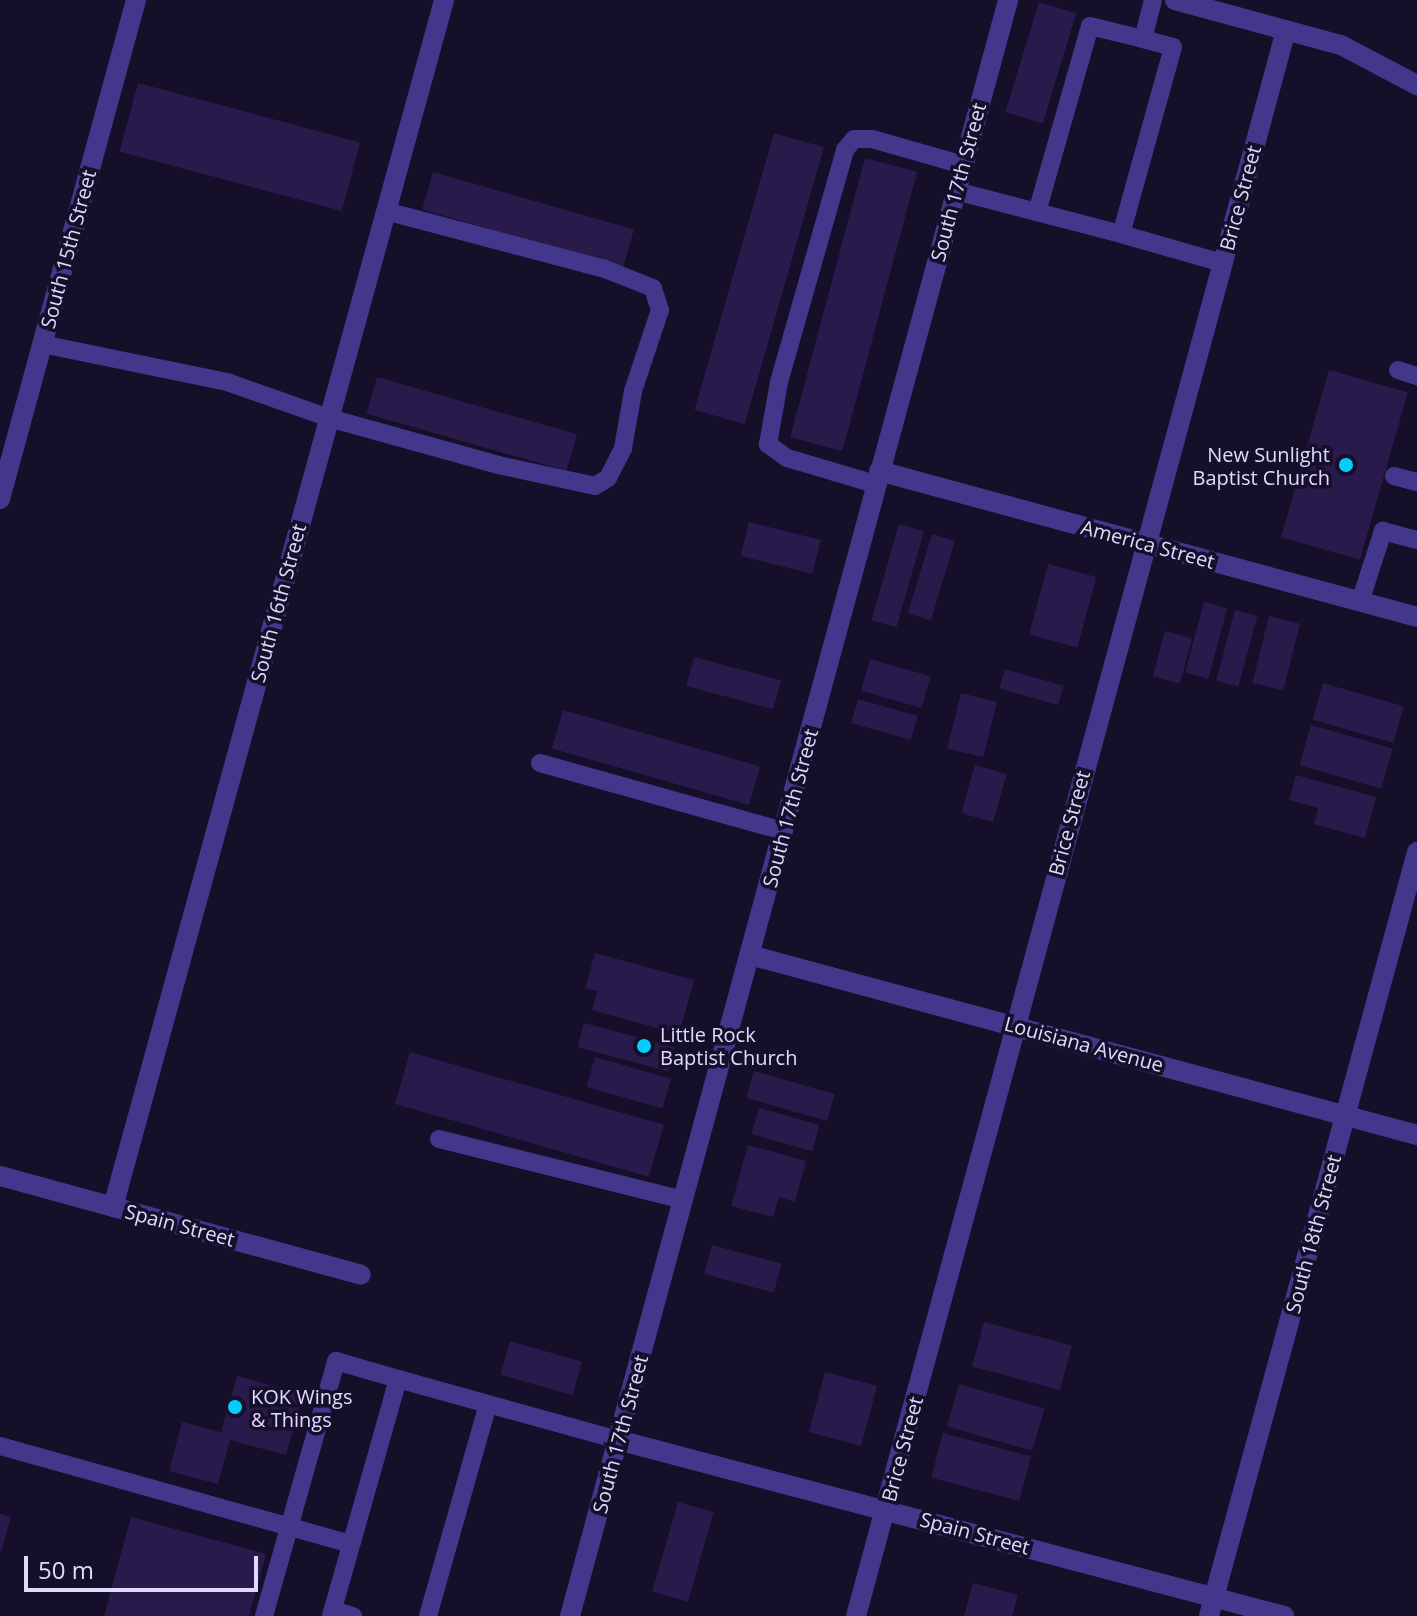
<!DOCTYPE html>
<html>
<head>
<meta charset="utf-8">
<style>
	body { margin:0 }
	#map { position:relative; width:1417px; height:1616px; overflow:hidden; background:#160f2a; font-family:"Open Sans",sans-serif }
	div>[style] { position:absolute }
	.building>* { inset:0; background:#291a4c; transform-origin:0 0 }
	.service>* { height:18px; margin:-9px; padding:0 9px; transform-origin:9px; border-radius:9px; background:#43378c }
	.minor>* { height:20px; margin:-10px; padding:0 10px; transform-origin:10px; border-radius:10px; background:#43378c }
	.tertiary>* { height:20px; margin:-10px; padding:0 10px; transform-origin:10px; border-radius:10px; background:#43378c }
	.dots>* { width:22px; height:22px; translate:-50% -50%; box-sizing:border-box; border:4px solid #160f2a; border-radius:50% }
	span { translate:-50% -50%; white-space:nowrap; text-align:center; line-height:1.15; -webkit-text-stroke:7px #160f2a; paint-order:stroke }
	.street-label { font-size:20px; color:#e0d8ff }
	.poi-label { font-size:20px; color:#e0d8ff }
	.right { translate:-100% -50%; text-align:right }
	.left { translate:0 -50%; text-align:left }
	.scale { position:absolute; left:24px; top:1556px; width:234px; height:36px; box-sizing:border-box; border:4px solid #e0d8ff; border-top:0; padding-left:10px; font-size:24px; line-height:28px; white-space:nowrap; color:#e0d8ff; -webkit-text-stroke:6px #160f2a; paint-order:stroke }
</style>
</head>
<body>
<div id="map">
	<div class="building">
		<i style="left:1039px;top:2px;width:39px;height:115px;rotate:17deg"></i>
		<i style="left:138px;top:83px;width:230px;height:71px;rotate:15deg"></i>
		<i style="left:774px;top:133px;width:52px;height:288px;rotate:16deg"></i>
		<i style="left:865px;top:158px;width:54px;height:289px;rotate:15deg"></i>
		<i style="left:433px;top:172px;width:209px;height:39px;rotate:16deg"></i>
		<i style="left:1329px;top:370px;width:82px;height:174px;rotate:16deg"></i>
		<i style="left:377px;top:377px;width:208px;height:38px;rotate:16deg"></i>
		<i style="left:749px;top:522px;width:74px;height:35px;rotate:14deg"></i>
		<i style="left:899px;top:524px;width:26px;height:100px;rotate:16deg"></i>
		<i style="left:932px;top:534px;width:24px;height:83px;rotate:17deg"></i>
		<i style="left:1048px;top:564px;width:50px;height:73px;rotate:15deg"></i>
		<i style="left:1204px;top:602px;width:24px;height:73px;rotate:15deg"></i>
		<i style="left:1235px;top:610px;width:23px;height:73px;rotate:15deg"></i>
		<i style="left:1269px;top:616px;width:32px;height:69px;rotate:14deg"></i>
		<i style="left:1165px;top:631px;width:28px;height:47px;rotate:15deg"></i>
		<i style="left:694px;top:657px;width:90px;height:30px;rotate:15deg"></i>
		<i style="left:870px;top:659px;width:63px;height:33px;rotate:16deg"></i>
		<i style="left:1005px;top:669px;width:61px;height:20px;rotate:16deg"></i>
		<i style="left:1323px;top:683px;width:84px;height:38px;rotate:16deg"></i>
		<i style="left:961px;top:693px;width:37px;height:57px;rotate:14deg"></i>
		<i style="left:858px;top:699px;width:62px;height:25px;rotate:16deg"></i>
		<i style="left:563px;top:710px;width:205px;height:40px;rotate:16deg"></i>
		<i style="left:1311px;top:725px;width:85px;height:42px;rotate:16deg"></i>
		<i style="left:975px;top:765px;width:33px;height:50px;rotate:16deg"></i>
		<i style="clip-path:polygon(1296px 775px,1376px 797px,1365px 838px,1314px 824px,1318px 808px,1289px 800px)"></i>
		<i style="clip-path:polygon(595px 953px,694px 980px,679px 1034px,592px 1010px,597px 991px,585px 988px)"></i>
		<i style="left:584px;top:1023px;width:94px;height:25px;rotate:15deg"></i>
		<i style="left:410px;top:1052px;width:264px;height:54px;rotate:16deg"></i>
		<i style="left:595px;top:1057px;width:79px;height:31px;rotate:16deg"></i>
		<i style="left:754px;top:1071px;width:84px;height:28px;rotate:16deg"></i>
		<i style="left:759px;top:1108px;width:63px;height:27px;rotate:16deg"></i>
		<i style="clip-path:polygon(748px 1145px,806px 1161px,795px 1202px,779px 1197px,773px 1217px,731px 1206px)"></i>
		<i style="left:712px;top:1245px;width:72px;height:30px;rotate:15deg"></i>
		<i style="left:984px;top:1322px;width:91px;height:46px;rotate:15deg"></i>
		<i style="left:510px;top:1341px;width:75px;height:35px;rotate:16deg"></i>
		<i style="left:825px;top:1372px;width:54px;height:62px;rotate:15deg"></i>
		<i style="clip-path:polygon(237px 1376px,303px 1394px,286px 1455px,230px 1440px,218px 1484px,169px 1471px,182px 1422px,221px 1432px)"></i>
		<i style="left:959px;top:1384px;width:89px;height:44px;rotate:16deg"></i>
		<i style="left:943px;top:1433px;width:91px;height:46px;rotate:15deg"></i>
		<i style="left:678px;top:1502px;width:37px;height:93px;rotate:16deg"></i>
		<i style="clip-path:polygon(0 1514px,11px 1517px,1px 1552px,0 1552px)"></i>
		<i style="clip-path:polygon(131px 1517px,266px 1554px,249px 1616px,104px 1616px)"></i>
		<i style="clip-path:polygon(973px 1583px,1018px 1595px,1012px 1616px,964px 1616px)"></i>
	</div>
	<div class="service">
		<i style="left:1153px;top:0;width:40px;rotate:104.4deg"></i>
		<i style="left:1143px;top:39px;width:31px;rotate:15deg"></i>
		<i style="left:1173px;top:47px;width:194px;rotate:105.5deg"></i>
		<i style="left:1121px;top:234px;width:105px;rotate:16deg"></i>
		<i style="left:956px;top:191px;width:171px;rotate:14.6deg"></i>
		<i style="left:1037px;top:212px;width:193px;rotate:-74.1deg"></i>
		<i style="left:1090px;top:26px;width:55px;rotate:13.8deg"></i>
		<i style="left:42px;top:344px;width:189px;rotate:11.6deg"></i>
		<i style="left:227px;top:382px;width:108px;rotate:19.4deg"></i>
		<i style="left:329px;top:418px;width:175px;rotate:15.5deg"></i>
		<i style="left:498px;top:465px;width:99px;rotate:12.2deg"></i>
		<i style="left:595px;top:486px;width:15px;rotate:-32deg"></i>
		<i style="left:608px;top:478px;width:34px;rotate:-63deg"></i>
		<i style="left:623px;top:448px;width:58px;rotate:-80deg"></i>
		<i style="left:633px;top:391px;width:85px;rotate:-71.6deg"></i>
		<i style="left:660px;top:310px;width:23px;rotate:-108deg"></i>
		<i style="left:653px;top:288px;width:52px;rotate:-158.4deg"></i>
		<i style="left:605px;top:269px;width:227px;rotate:-165.2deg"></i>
		<i style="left:1398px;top:370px;width:20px;rotate:18deg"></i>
		<i style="left:1394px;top:476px;width:24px;rotate:15deg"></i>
		<i style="left:875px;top:484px;width:92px;rotate:-163.5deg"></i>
		<i style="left:787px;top:458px;width:24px;rotate:-144deg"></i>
		<i style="left:768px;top:444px;width:63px;rotate:-79.9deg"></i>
		<i style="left:779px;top:382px;width:241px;rotate:-74.1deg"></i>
		<i style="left:845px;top:150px;width:14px;rotate:-51deg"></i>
		<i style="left:854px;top:139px;width:18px"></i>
		<i style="left:872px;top:139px;width:95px;rotate:15.9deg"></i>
		<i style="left:1360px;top:602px;width:75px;rotate:-72.1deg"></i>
		<i style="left:1383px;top:531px;width:35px;rotate:15deg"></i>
		<i style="left:540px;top:763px;width:252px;rotate:15.6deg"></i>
		<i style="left:439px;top:1139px;width:252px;rotate:14deg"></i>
		<i style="left:0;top:1446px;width:364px;rotate:15.6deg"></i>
		<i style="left:333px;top:1610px;width:21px;rotate:17deg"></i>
		<i style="left:264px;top:1616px;width:265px;rotate:-74.2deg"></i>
		<i style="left:336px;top:1361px;width:65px;rotate:16.2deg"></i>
		<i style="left:331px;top:1616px;width:246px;rotate:-74.2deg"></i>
		<i style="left:398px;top:1379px;width:228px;rotate:15.5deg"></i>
		<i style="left:428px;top:1616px;width:220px;rotate:-74.2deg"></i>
	</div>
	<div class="minor">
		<i style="left:879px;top:471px;width:557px;rotate:15.18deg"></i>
		<i style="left:0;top:499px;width:517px;rotate:-74.75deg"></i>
		<i style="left:750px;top:955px;width:691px;rotate:15.1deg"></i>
		<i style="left:0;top:1176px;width:374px;rotate:15.3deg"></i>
		<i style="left:113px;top:1207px;width:1252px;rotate:-74.66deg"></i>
		<i style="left:618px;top:1440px;width:689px;rotate:14.8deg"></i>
		<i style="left:570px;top:1616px;width:1674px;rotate:-74.83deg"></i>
		<i style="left:856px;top:1616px;width:1643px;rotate:-74.83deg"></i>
		<i style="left:1209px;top:1616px;width:792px;rotate:-74.77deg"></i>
	</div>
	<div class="tertiary">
		<i style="left:1175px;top:0;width:172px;rotate:15.2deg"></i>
		<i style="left:1341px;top:45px;width:86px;rotate:27.8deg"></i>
	</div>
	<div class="dots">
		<i style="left:1346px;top:465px;background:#04ccff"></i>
		<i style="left:644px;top:1046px;background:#04ccff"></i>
		<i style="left:235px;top:1407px;background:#04ccff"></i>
	</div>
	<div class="street-label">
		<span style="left:958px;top:182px;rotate:-75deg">South 17th Street</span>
		<span style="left:1240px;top:198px;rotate:-75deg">Brice Street</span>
		<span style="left:68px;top:249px;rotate:-75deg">South 15th Street</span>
		<span style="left:1148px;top:544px;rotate:15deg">America Street</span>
		<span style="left:278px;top:603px;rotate:-75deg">South 16th Street</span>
		<span style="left:790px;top:808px;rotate:-75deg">South 17th Street</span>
		<span style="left:1069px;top:823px;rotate:-75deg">Brice Street</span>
		<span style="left:1084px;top:1044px;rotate:15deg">Louisiana Avenue</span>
		<span style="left:180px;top:1225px;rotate:15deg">Spain Street</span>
		<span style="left:1313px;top:1234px;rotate:-75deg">South 18th Street</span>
		<span style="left:620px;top:1434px;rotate:-75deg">South 17th Street</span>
		<span style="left:902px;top:1449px;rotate:-75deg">Brice Street</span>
		<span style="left:975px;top:1533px;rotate:15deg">Spain Street</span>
	</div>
	<div class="poi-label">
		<span class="right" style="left:1330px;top:466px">New Sunlight<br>Baptist Church</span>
		<span class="left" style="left:660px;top:1046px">Little Rock<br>Baptist Church</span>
		<span class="left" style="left:251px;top:1408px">KOK Wings<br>&amp; Things</span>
	</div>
	<div class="scale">50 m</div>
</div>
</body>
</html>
